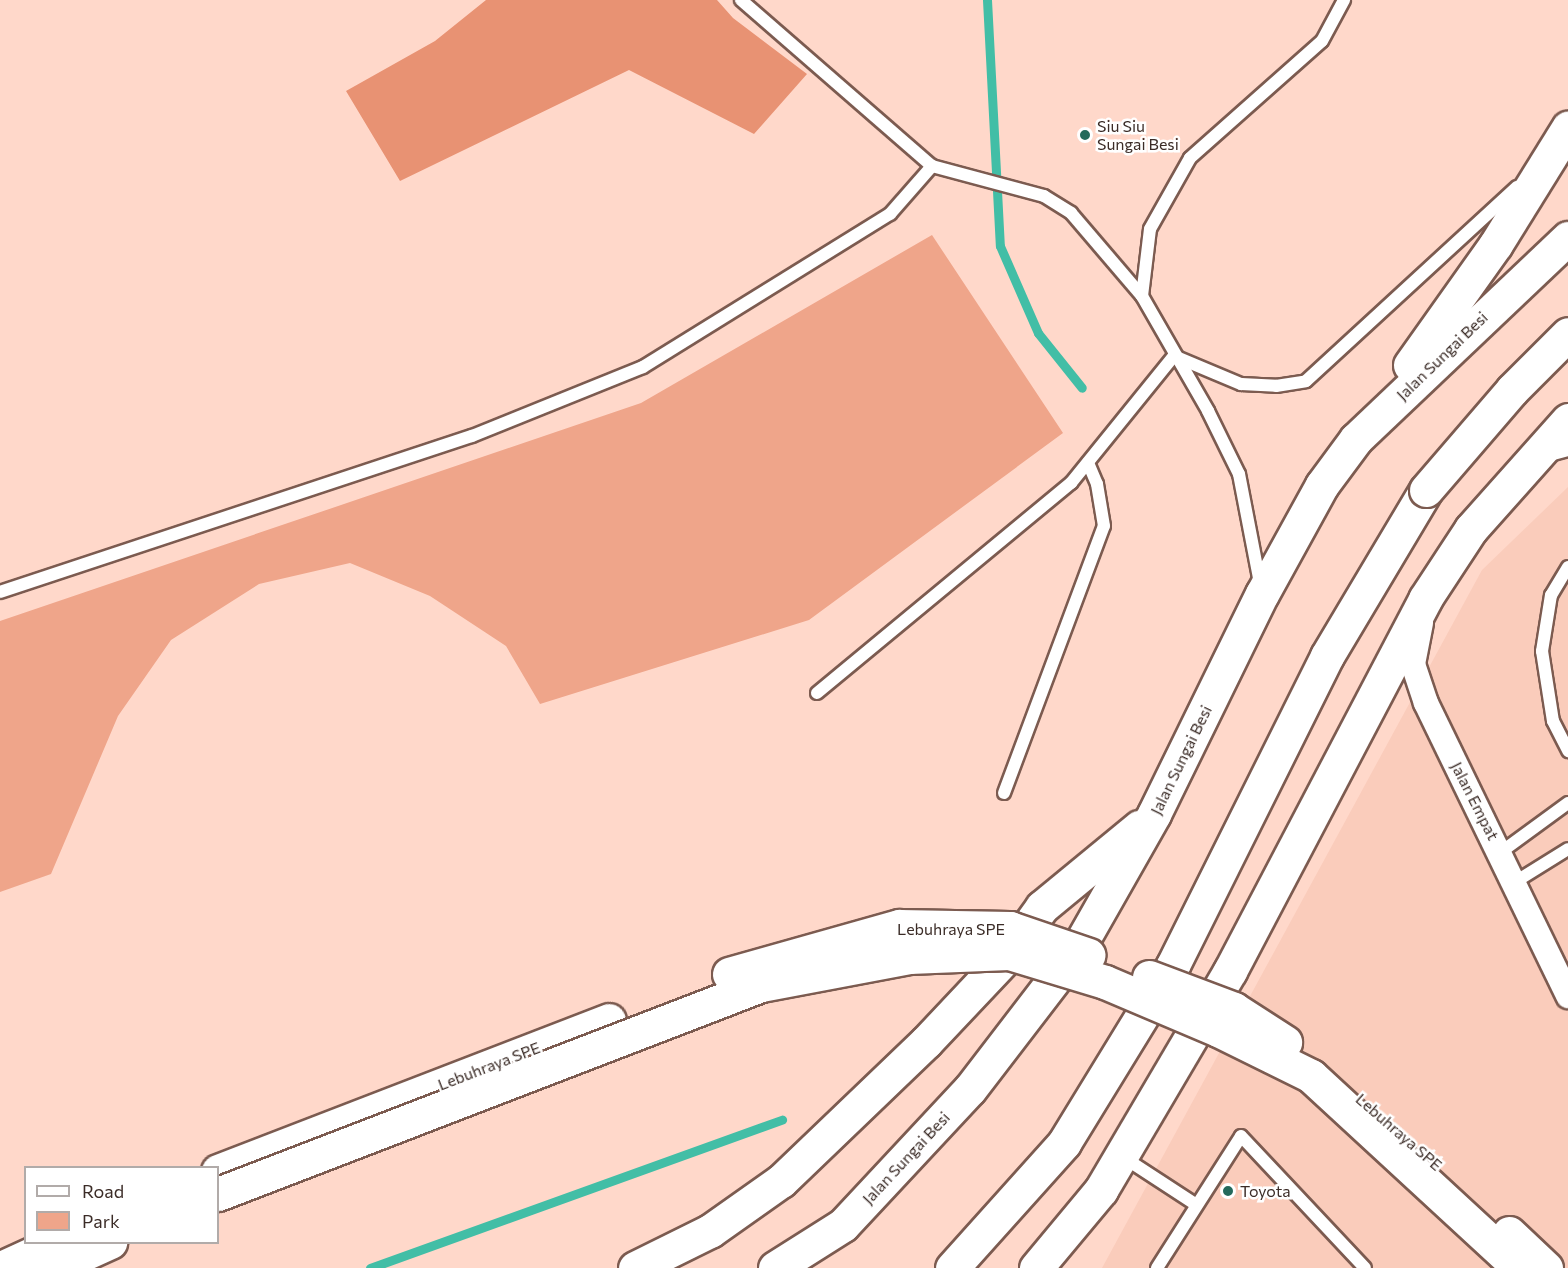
<!DOCTYPE html>
<html>
<head>
<meta charset="utf-8">
<style>
	body { margin:0 }
	#map { position:relative; width:1568px; height:1268px; overflow:hidden; background:#ffd8ca; font-family:Commissioner,sans-serif }
	div>[style] { position:absolute }
	.built>* { inset:0; background:#faccbb }
	.green>* { inset:0; background:#efa58a }
	.forest>* { inset:0; background:#e89273 }
	.stream>* { height:9px; margin:-4.5px; padding:0 4.5px; transform-origin:4.5px; border-radius:4.5px; background:#42bea6 }
	.roads { filter:drop-shadow(2px 0 #7c5b50) drop-shadow(-2px 0 #7c5b50) drop-shadow(0 2px #7c5b50) drop-shadow(0 -2px #7c5b50) }
	.service>* { height:12px; margin:-6px; padding:0 6px; transform-origin:6px; border-radius:6px; background:#fff }
	.minor>* { height:24px; margin:-12px; padding:0 12px; transform-origin:12px; border-radius:12px; background:#fff }
	.primary>* { height:33px; margin:-16.5px; padding:0 16.5px; transform-origin:16.5px; border-radius:16.5px; background:#fff }
	.motorway>* { height:33px; margin:-16.5px; padding:0 16.5px; transform-origin:16.5px; border-radius:16.5px; background:#fff }
	.bridges { filter:drop-shadow(2px 0 #7c5b50) drop-shadow(-2px 0 #7c5b50) drop-shadow(0 2px #7c5b50) drop-shadow(0 -2px #7c5b50) }
	.primary-bridge>* { height:33px; margin:-16.5px; padding:0 16.5px; transform-origin:16.5px; border-radius:16.5px; background:#fff }
	.motorway-bridge>* { height:33px; margin:-16.5px; padding:0 16.5px; transform-origin:16.5px; border-radius:16.5px; background:#fff }
	.dots>* { width:16px; height:16px; translate:-50% -50%; box-sizing:border-box; border:3px solid #fff; border-radius:50% }
	span { translate:-50% -50%; white-space:nowrap; text-align:center; line-height:1.15; -webkit-text-stroke:5px #fff; paint-order:stroke }
	.poi-label { font-size:16px; color:#3b2c27 }
	.left { translate:0 -50%; text-align:left }
	.street-label { font-size:16px; color:#3b2c27 }
	.legend { position:absolute; left:24px; top:1166px; width:195px; height:78px; box-sizing:border-box; background:#fff; border:2px solid #b1aba9; margin:0; padding:8px 10px; list-style:none; font-size:18px; color:#3b2c27 }
	.legend li { display:flex; align-items:center; gap:12px; height:30px }
	.legend b { width:30px; border:2px solid #b1aba9 }
</style>
</head>
<body>
<div id="map">
	<div class="built">
		<i style="clip-path:polygon(1568px 487px,1568px 1268px,1102px 1268px,1482px 570px)"></i>
	</div>
	<div class="green">
		<i style="clip-path:polygon(932px 235px,1063px 433px,809px 620px,540px 704px,506px 646px,430px 596px,350px 563px,259px 584px,171px 640px,118px 716px,51px 874px,0 892px,0 621px,641px 403px)"></i>
	</div>
	<div class="forest">
		<i style="clip-path:polygon(486px 0,717px 0,733px 18px,807px 74px,754px 134px,629px 70px,400px 181px,346px 91px,435px 41px)"></i>
	</div>
	<div class="stream">
		<i style="left:987px;top:0;width:246px;rotate:87deg"></i>
		<i style="left:1000px;top:246px;width:95px;rotate:66.4deg"></i>
		<i style="left:1038px;top:333px;width:70px;rotate:51.3deg"></i>
		<i style="left:370px;top:1268px;width:438px;rotate:-19.8deg"></i>
	</div>
	<div class="roads">
		<div class="service">
			<i style="left:741px;top:0;width:253px;rotate:41deg"></i>
			<i style="left:932px;top:166px;width:116px;rotate:15deg"></i>
			<i style="left:1044px;top:196px;width:32px;rotate:32deg"></i>
			<i style="left:1071px;top:213px;width:109px;rotate:49.5deg"></i>
			<i style="left:1142px;top:296px;width:133px;rotate:60.1deg"></i>
			<i style="left:1208px;top:411px;width:70px;rotate:63.8deg"></i>
			<i style="left:1239px;top:474px;width:111px;rotate:79.1deg"></i>
			<i style="left:1142px;top:296px;width:67px;rotate:-83.2deg"></i>
			<i style="left:1150px;top:229px;width:81px;rotate:-60.6deg"></i>
			<i style="left:1190px;top:158px;width:176px;rotate:-41.6deg"></i>
			<i style="left:1322px;top:41px;width:47px;rotate:-61.8deg"></i>
			<i style="left:1174px;top:356px;width:73px;rotate:22.7deg"></i>
			<i style="left:1241px;top:384px;width:35px;rotate:3deg"></i>
			<i style="left:1276px;top:386px;width:30px;rotate:-9deg"></i>
			<i style="left:1306px;top:381px;width:287px;rotate:-42.6deg"></i>
			<i style="left:1546px;top:456px;width:23px;rotate:-15deg"></i>
			<i style="left:1568px;top:567px;width:33px;rotate:121deg"></i>
			<i style="left:1551px;top:595px;width:57px;rotate:99.1deg"></i>
			<i style="left:1542px;top:651px;width:71px;rotate:81.1deg"></i>
			<i style="left:1553px;top:721px;width:34px;rotate:63deg"></i>
			<i style="left:0;top:592px;width:497px;rotate:-18.3deg"></i>
			<i style="left:472px;top:436px;width:184px;rotate:-22deg"></i>
			<i style="left:643px;top:367px;width:291px;rotate:-31.8deg"></i>
			<i style="left:890px;top:214px;width:64px;rotate:-48.8deg"></i>
			<i style="left:817px;top:693px;width:330px;rotate:-39.6deg"></i>
			<i style="left:1071px;top:483px;width:164px;rotate:-51deg"></i>
			<i style="left:1004px;top:793px;width:285px;rotate:-69.5deg"></i>
			<i style="left:1104px;top:526px;width:43px;rotate:-99.5deg"></i>
			<i style="left:1097px;top:484px;width:23px;rotate:-113deg"></i>
			<i style="left:1501px;top:852px;width:83px;rotate:-36.2deg"></i>
			<i style="left:1515px;top:882px;width:62px;rotate:-31.9deg"></i>
			<i style="left:1123px;top:1157px;width:86px;rotate:33.1deg"></i>
			<i style="left:1157px;top:1268px;width:156px;rotate:-57.5deg"></i>
			<i style="left:1241px;top:1136px;width:181px;rotate:46.8deg"></i>
		</div>
		<div class="minor">
			<i style="left:1421px;top:623px;width:42px;rotate:101deg"></i>
			<i style="left:1413px;top:664px;width:41px;rotate:71.6deg"></i>
			<i style="left:1426px;top:703px;width:326px;rotate:64.1deg"></i>
		</div>
		<div class="primary">
			<i style="left:1410px;top:365px;width:148px;rotate:-54.6deg"></i>
			<i style="left:1496px;top:244px;width:137px;rotate:-58.2deg"></i>
			<i style="left:635px;top:1268px;width:84px;rotate:-26.3deg"></i>
			<i style="left:710px;top:1231px;width:87px;rotate:-35.2deg"></i>
			<i style="left:781px;top:1181px;width:201px;rotate:-43.8deg"></i>
			<i style="left:926px;top:1042px;width:117px;rotate:-46.7deg"></i>
			<i style="left:1006px;top:957px;width:62px;rotate:-54.2deg"></i>
			<i style="left:1042px;top:907px;width:126px;rotate:-39.5deg"></i>
			<i style="left:775px;top:1268px;width:80px;rotate:-32.3deg"></i>
			<i style="left:843px;top:1225px;width:186px;rotate:-47deg"></i>
			<i style="left:970px;top:1089px;width:178px;rotate:-52.5deg"></i>
			<i style="left:1078px;top:948px;width:154px;rotate:-60.4deg"></i>
			<i style="left:1154px;top:814px;width:245px;rotate:-63.9deg"></i>
			<i style="left:1262px;top:594px;width:124px;rotate:-61.2deg"></i>
			<i style="left:1322px;top:485px;width:57px;rotate:-53.5deg"></i>
			<i style="left:1356px;top:439px;width:292px;rotate:-43.5deg"></i>
			<i style="left:952px;top:1268px;width:168px;rotate:-48.1deg"></i>
			<i style="left:1064px;top:1143px;width:209px;rotate:-58.5deg"></i>
			<i style="left:1173px;top:965px;width:345px;rotate:-63.5deg"></i>
			<i style="left:1327px;top:656px;width:193px;rotate:-59.2deg"></i>
			<i style="left:1036px;top:1268px;width:102px;rotate:-50.2deg"></i>
			<i style="left:1101px;top:1190px;width:254px;rotate:-59.5deg"></i>
			<i style="left:1230px;top:971px;width:420px;rotate:-62.3deg"></i>
			<i style="left:1425px;top:599px;width:84px;rotate:-56.7deg"></i>
			<i style="left:1471px;top:529px;width:146px;rotate:-48.3deg"></i>
		</div>
		<div class="motorway">
			<i style="left:218px;top:1171px;width:419px;rotate:-21.1deg"></i>
			<i style="left:1px;top:1268px;width:63px;rotate:-24.5deg"></i>
			<i style="left:53px;top:1268px;width:63px;rotate:-24.5deg"></i>
		</div>
	</div>
	<div class="bridges">
		<div class="primary-bridge">
			<i style="left:1426px;top:490px;width:132px;rotate:-49.3deg"></i>
			<i style="left:1512px;top:390px;width:79px;rotate:-45deg"></i>
		</div>
		<div class="motorway-bridge">
			<i style="left:729px;top:974px;width:177px;rotate:-15.8deg"></i>
			<i style="left:899px;top:926px;width:111px;rotate:1deg"></i>
			<i style="left:1010px;top:928px;width:83px;rotate:18.9deg"></i>
			<i style="left:1149px;top:977px;width:91px;rotate:20.6deg"></i>
			<i style="left:1234px;top:1009px;width:61px;rotate:32.9deg"></i>
			<i style="left:218px;top:1194px;width:582px;rotate:-21.05deg"></i>
			<i style="left:761px;top:985px;width:151px;rotate:-10.7deg"></i>
			<i style="left:909px;top:957px;width:100px;rotate:-2.3deg"></i>
			<i style="left:1009px;top:953px;width:100px;rotate:16.8deg"></i>
			<i style="left:1105px;top:982px;width:123px;rotate:23deg"></i>
			<i style="left:1218px;top:1030px;width:104px;rotate:26.3deg"></i>
			<i style="left:1311px;top:1076px;width:283px;rotate:42.7deg"></i>
			<i style="left:1509px;top:1233px;width:51px;rotate:43.4deg"></i>
		</div>
	</div>
	<div class="dots">
		<i style="left:1085px;top:135px;background:#24695b"></i>
		<i style="left:1228px;top:1191px;background:#24695b"></i>
	</div>
	<div class="poi-label">
		<span class="left" style="left:1097px;top:135px">Siu Siu<br>Sungai Besi</span>
		<span class="left" style="left:1240px;top:1191px">Toyota</span>
	</div>
	<div class="street-label">
		<span style="left:1442px;top:356px;rotate:-44deg">Jalan Sungai Besi</span>
		<span style="left:1181px;top:760px;rotate:-64deg">Jalan Sungai Besi</span>
		<span style="left:1475px;top:801px;rotate:63deg">Jalan Empat</span>
		<span style="left:951px;top:929px">Lebuhraya SPE</span>
		<span style="left:489px;top:1066px;rotate:-21deg">Lebuhraya SPE</span>
		<span style="left:1399px;top:1132px;rotate:41deg">Lebuhraya SPE</span>
		<span style="left:906px;top:1158px;rotate:-47deg">Jalan Sungai Besi</span>
	</div>
	<ul class="legend">
	<li><b style="height:8px;background:#fff"></b>Road</li>
	<li><b style="height:16px;background:#efa58a"></b>Park</li>
	</ul>
</div>
</body>
</html>
